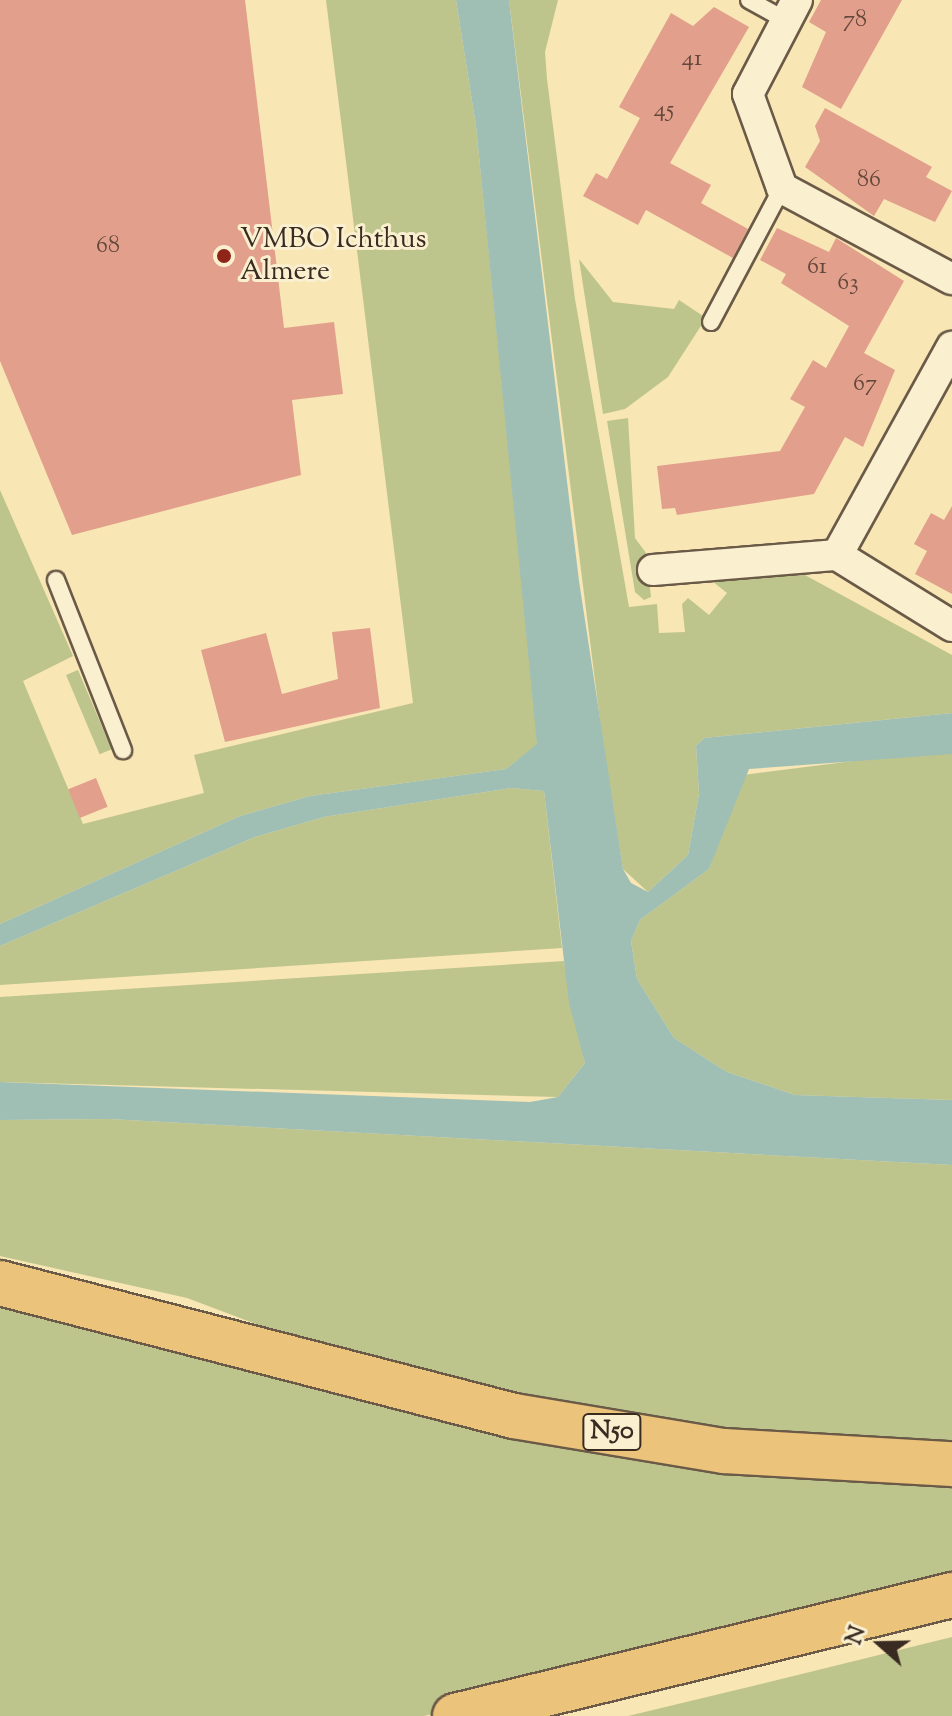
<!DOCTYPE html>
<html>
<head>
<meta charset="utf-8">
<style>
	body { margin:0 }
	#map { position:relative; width:952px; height:1716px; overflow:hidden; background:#f8e6b5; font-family:"Sorts Mill Goudy",serif }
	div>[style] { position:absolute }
	.green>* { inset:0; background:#bdc58d; transform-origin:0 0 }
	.water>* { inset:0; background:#9fbeb4 }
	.building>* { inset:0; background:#e29f8c; transform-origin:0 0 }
	.roads { filter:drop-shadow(2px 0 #6a5a47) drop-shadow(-2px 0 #6a5a47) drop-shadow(0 2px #6a5a47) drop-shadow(0 -2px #6a5a47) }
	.service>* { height:16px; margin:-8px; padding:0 8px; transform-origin:8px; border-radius:8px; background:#faefcf }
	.minor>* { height:30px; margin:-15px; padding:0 15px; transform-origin:15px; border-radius:15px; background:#faefcf }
	.trunk>* { height:44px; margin:-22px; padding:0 22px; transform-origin:22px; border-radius:22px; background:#ecc37a }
	.dots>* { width:22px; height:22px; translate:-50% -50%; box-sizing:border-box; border:4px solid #faefcf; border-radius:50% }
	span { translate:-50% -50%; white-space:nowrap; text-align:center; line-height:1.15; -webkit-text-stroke:6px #faefcf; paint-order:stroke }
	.number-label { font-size:24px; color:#64483c }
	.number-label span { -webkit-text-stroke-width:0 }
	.shield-label span { padding:2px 6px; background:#faefcf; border:2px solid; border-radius:6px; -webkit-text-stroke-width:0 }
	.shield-label { font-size:26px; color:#3a2b22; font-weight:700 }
	.poi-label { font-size:28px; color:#3a2b22 }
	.left { translate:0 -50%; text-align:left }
	.north { position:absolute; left:840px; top:1604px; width:80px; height:80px; -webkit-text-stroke:6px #faefcf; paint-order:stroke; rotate:290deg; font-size:22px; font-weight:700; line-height:32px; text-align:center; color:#3a2b22 }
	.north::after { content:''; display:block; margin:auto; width:28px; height:36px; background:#3a2b22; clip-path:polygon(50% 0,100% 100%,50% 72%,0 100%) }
</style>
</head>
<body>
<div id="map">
	<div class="green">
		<i style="clip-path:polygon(326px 0,456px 0,476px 126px,538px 744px,506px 769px,310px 796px,240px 816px,0 924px,0 490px,73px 656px,23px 681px,83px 824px,204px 793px,194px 755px,413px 703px)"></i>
		<i style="clip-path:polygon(509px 0,558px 0,545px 52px,547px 79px,575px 299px,629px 607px,657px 604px,659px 633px,685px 632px,682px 604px,688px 598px,709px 615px,727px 593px,707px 577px,801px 565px,803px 574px,952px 655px,952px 713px,704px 738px,696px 746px,699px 794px,688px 855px,648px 892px,623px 869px,603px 744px)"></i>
		<i style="clip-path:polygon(579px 259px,613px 302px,674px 309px,679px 300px,706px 318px,668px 377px,625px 409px,603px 414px)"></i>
		<i style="clip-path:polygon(628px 418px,635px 538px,646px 553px,651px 597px,644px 600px,635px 592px,607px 421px)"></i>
		<i style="left:78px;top:670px;width:86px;height:13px;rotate:67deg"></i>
		<i style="clip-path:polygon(940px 750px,952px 754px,952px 1100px,795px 1095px,727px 1072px,674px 1038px,637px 979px,631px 941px,640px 920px,709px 869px,743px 775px)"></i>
		<i style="clip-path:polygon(511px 788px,544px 791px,562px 948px,0 985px,0 946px,255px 837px,324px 817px)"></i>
		<i style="clip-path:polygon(564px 961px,585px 1063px,558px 1097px,0 1082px,0 997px)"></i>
		<i style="clip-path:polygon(109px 1119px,952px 1165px,952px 1452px,621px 1423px,306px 1343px,187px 1298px,0 1256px,0 1120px)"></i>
		<i style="clip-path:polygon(0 1308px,176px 1352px,952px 1474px,952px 1588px,424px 1716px,0 1716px)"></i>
		<i style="clip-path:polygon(952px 1637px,952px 1716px,628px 1716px,761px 1684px)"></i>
	</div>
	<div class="water">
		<i style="clip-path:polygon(456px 0,509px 0,579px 581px,623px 869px,631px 883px,648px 892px,688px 855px,699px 794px,696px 746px,704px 738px,952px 713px,952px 754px,749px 769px,709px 869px,640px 920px,631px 941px,637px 979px,674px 1038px,727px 1072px,795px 1095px,952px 1100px,952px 1165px,109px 1119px,0 1120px,0 1082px,530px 1102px,558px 1097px,585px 1063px,569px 1003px,544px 791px,511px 788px,324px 817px,255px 837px,0 946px,0 924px,240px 816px,310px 796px,506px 769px,537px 744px,476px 126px)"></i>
	</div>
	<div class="building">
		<i style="clip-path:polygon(0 0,245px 0,284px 328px,334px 322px,343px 394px,292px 400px,301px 475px,72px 535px,0 361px)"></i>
		<i style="clip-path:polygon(821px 0,902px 0,841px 109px,802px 87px,826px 32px,809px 22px)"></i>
		<i style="clip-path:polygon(714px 7px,749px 27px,670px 163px,711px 185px,701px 203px,748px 229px,733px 258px,646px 210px,638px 225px,583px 196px,596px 173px,607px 179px,640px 118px,619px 107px,671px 13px,693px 26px)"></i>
		<i style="clip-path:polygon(825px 108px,932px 167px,926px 177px,952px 191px,935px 222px,884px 199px,874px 216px,805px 167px,820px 141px,815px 126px)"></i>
		<i style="clip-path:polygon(777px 228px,829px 252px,836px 238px,904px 281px,864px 353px,895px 370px,863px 447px,845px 437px,814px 494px,677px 515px,675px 508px,662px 509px,657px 466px,780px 451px,805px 407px,790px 399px,813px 360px,826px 368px,849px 326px,781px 283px,786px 274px,760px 260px)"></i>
		<i style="clip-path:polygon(952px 506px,952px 594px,915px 574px,927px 551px,914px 544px,931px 513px,944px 520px)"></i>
		<i style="clip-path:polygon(370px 628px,380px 708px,225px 742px,201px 650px,266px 633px,282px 694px,338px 679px,332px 632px)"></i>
		<i style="left:96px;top:778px;width:31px;height:30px;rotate:68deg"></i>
	</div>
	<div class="roads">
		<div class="service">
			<i style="left:749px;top:0;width:43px;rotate:28.9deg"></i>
			<i style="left:711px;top:322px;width:152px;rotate:-62.1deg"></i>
			<i style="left:56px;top:580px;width:183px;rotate:68.5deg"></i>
		</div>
		<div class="minor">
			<i style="left:797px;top:0;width:106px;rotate:117.5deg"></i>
			<i style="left:748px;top:94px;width:100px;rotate:70.1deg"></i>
			<i style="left:782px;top:188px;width:193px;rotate:28.2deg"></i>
			<i style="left:837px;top:555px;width:135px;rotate:31.7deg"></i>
			<i style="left:653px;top:570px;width:185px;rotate:-4.7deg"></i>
			<i style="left:837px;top:555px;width:238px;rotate:-61.1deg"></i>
		</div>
		<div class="trunk">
			<i style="left:0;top:1283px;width:531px;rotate:14.51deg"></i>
			<i style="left:514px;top:1416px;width:213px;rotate:9.5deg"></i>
			<i style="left:724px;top:1451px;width:228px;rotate:3.3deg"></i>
			<i style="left:455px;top:1716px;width:512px;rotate:-13.68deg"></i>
		</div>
	</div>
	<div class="dots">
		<i style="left:224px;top:256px;background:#8f2418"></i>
	</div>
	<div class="number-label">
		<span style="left:855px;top:21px">78</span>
		<span style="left:692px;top:60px">41</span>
		<span style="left:664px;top:111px">45</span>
		<span style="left:869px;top:181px">86</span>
		<span style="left:108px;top:247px">68</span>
		<span style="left:817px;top:268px">61</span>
		<span style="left:848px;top:284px">63</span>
		<span style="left:865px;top:385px">67</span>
	</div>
	<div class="shield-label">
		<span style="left:612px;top:1432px">N50</span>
	</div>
	<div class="poi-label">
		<span class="left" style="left:240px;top:256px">VMBO Ichthus<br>Almere</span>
	</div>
	<div class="north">N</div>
</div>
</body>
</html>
